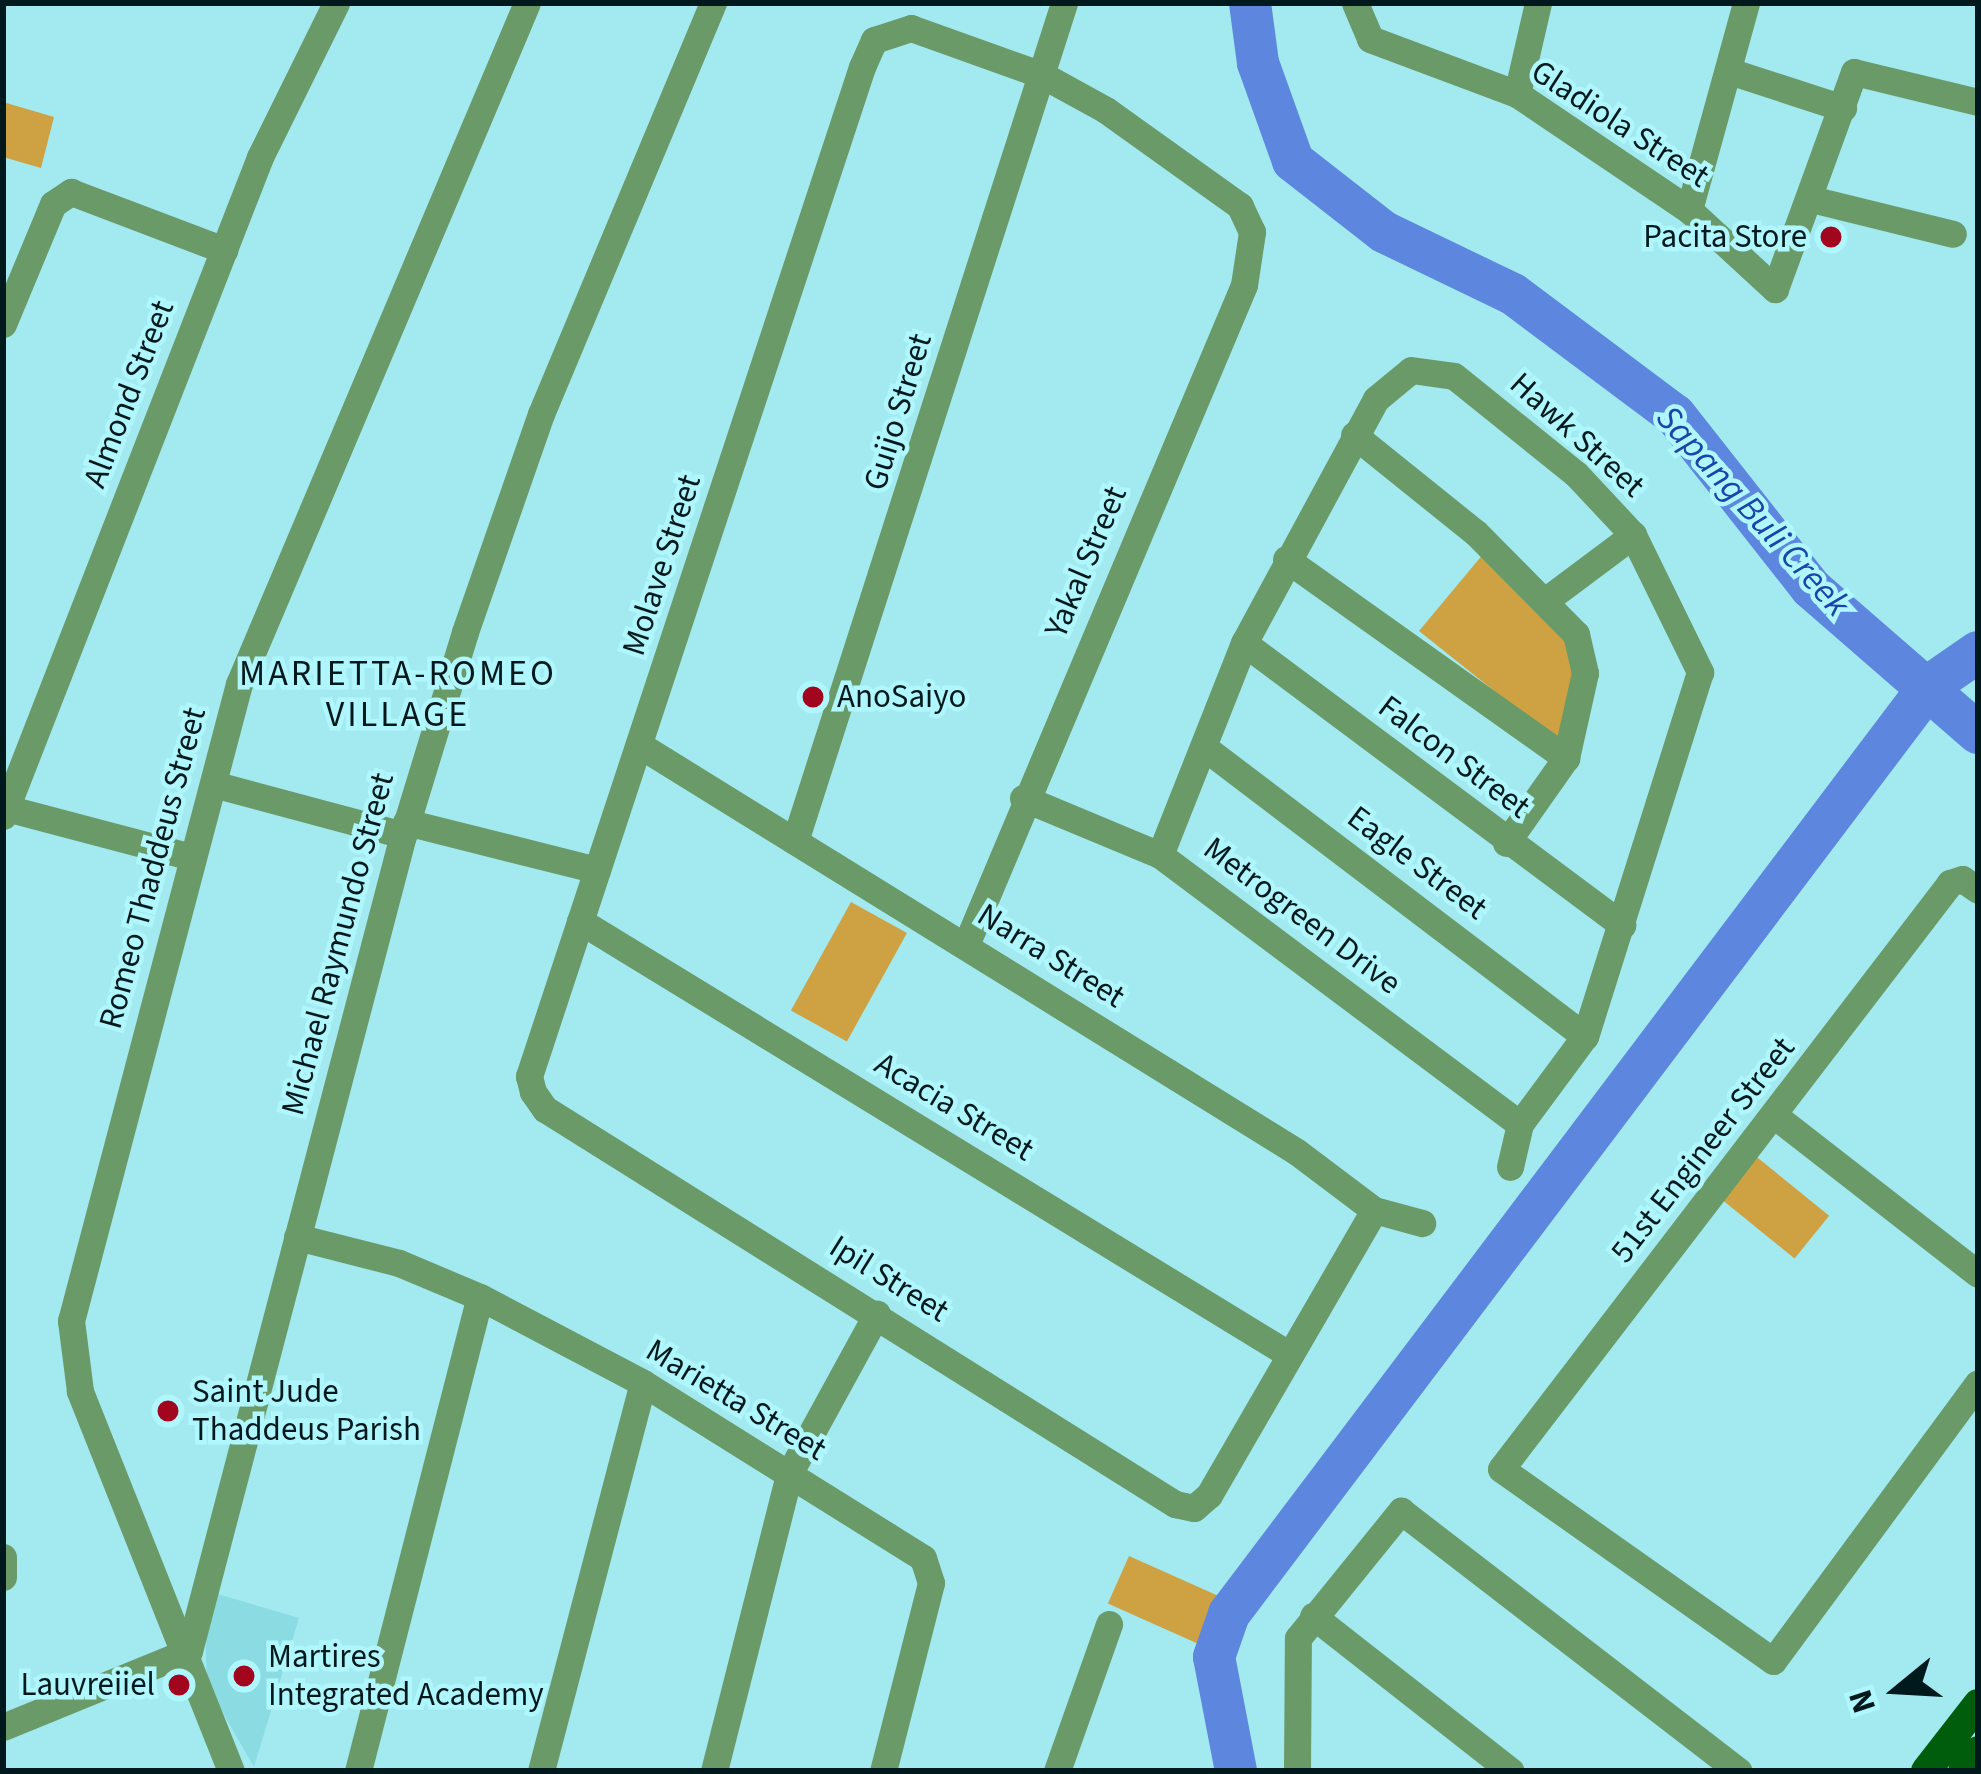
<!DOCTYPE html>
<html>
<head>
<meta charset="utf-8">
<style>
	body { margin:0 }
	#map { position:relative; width:1981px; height:1774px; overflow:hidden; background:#a2e9f0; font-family:"Source Sans 3",sans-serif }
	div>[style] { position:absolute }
	.built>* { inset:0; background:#8bdbe3 }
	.green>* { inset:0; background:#cea243; transform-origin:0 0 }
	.river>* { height:42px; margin:-21px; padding:0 21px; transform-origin:21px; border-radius:21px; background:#5d87de }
	.minor>* { height:27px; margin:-13.5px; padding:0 13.5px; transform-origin:13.5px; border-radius:13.5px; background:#699a68 }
	.major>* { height:30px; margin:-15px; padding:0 15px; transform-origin:15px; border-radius:15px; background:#005d0b }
	.dots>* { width:33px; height:33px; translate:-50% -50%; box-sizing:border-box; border:6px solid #aff6fd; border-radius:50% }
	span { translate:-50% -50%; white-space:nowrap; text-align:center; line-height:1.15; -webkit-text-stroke:9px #aff6fd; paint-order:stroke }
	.street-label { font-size:33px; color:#00191c }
	.poi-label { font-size:33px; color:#00191c }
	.right { translate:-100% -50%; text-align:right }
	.left { translate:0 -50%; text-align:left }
	.water-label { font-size:36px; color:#1a44a9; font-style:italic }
	.neighbourhood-label { font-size:36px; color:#00191c; letter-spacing:3px }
	.frame { position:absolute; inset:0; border:6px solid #00191c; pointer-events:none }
	.north { position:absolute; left:1837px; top:1630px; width:120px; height:120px; -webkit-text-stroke:9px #aff6fd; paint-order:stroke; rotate:252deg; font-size:33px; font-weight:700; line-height:48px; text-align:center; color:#00191c }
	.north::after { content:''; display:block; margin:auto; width:42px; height:54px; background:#00191c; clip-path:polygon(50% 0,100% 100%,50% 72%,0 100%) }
</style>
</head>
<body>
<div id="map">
	<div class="built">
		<i style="clip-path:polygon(214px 1593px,299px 1618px,254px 1767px,207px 1685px,205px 1625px)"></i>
	</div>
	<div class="green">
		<i style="clip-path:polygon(3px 102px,54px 117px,41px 168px,3px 157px)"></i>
		<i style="clip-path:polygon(1484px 553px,1569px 638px,1576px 674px,1561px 744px,1419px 631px)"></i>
		<i style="left:851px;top:902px;width:64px;height:124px;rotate:29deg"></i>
		<i style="left:1753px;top:1154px;width:98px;height:55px;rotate:39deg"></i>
		<i style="left:1129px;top:1556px;width:103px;height:52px;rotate:24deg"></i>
	</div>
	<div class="river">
		<i style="left:1250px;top:3px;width:61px;rotate:82.4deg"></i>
		<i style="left:1258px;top:63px;width:104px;rotate:70.3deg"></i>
		<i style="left:1293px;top:161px;width:115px;rotate:38deg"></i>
		<i style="left:1384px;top:232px;width:143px;rotate:25.7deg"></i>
		<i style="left:1513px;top:294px;width:202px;rotate:36.8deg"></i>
		<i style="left:1675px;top:415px;width:220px;rotate:51.8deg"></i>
		<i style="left:1811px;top:588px;width:221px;rotate:41deg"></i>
		<i style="left:1236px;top:1771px;width:116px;rotate:-100.9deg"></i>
		<i style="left:1214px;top:1657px;width:46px;rotate:-70.8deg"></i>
		<i style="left:1229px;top:1614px;width:1164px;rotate:-52.96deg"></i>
		<i style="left:1930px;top:685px;width:58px;rotate:-34.5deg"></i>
	</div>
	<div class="minor">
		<i style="left:1355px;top:3px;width:39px;rotate:67deg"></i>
		<i style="left:1370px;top:39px;width:157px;rotate:20.5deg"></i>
		<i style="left:1517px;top:94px;width:207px;rotate:34deg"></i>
		<i style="left:1689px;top:210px;width:117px;rotate:42.6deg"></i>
		<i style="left:1775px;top:289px;width:231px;rotate:-70deg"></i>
		<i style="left:1854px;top:72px;width:128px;rotate:13.6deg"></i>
		<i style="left:1729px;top:71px;width:120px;rotate:18deg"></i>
		<i style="left:1517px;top:94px;width:93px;rotate:-77deg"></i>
		<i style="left:1811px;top:199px;width:146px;rotate:13.8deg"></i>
		<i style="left:1689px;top:210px;width:215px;rotate:-74.6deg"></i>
		<i style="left:3px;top:324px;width:130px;rotate:-67.4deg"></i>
		<i style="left:53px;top:204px;width:22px;rotate:-34deg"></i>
		<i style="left:71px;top:192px;width:164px;rotate:20.8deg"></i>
		<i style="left:1354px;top:435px;width:156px;rotate:38.8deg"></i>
		<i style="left:1476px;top:533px;width:142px;rotate:45.3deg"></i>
		<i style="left:1576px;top:634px;width:40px;rotate:77deg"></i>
		<i style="left:1585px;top:673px;width:87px;rotate:102.6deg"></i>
		<i style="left:1566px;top:758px;width:104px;rotate:125.2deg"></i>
		<i style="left:1286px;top:559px;width:344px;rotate:35.4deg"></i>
		<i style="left:1546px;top:600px;width:109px;rotate:-36.8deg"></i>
		<i style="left:1244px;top:643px;width:472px;rotate:36.7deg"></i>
		<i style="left:641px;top:746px;width:771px;rotate:31.75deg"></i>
		<i style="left:1297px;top:1152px;width:96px;rotate:37deg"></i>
		<i style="left:1374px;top:1210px;width:50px;rotate:15.2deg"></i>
		<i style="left:1205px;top:748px;width:477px;rotate:37.2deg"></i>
		<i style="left:213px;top:784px;width:197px;rotate:15deg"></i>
		<i style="left:1023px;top:798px;width:148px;rotate:22.6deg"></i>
		<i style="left:1160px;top:855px;width:449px;rotate:36.8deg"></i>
		<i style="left:6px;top:808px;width:191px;rotate:14.8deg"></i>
		<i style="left:3px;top:816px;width:707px;rotate:-68.69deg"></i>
		<i style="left:260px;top:157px;width:172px;rotate:-63.7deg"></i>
		<i style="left:406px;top:822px;width:197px;rotate:14.1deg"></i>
		<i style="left:795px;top:841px;width:880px;rotate:-72.2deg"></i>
		<i style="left:1160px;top:855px;width:228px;rotate:-68.4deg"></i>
		<i style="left:1244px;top:643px;width:277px;rotate:-61.6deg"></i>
		<i style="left:1376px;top:399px;width:45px;rotate:-39.6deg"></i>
		<i style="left:1411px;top:370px;width:43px;rotate:7.9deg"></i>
		<i style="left:1454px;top:376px;width:156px;rotate:38.8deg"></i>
		<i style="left:1576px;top:474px;width:83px;rotate:46.9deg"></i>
		<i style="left:1633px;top:535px;width:153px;rotate:63.9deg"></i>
		<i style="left:1700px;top:672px;width:382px;rotate:107.5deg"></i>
		<i style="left:1585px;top:1036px;width:109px;rotate:126.5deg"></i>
		<i style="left:1520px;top:1124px;width:44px;rotate:103.1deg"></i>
		<i style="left:1978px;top:890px;width:19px;rotate:-145deg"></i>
		<i style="left:1962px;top:879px;width:13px;rotate:162deg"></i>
		<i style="left:1950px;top:883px;width:738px;rotate:127.46deg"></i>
		<i style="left:1501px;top:1469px;width:333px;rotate:35.2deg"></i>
		<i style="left:1773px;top:1661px;width:345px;rotate:-53.6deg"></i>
		<i style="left:580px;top:921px;width:832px;rotate:31.44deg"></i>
		<i style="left:966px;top:945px;width:716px;rotate:-67.16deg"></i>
		<i style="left:1244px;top:285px;width:54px;rotate:-81.4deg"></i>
		<i style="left:1252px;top:232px;width:29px;rotate:-115deg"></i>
		<i style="left:1240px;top:206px;width:165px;rotate:-144.4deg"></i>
		<i style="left:1106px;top:110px;width:73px;rotate:-151.3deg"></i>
		<i style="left:1042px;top:75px;width:139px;rotate:-160.3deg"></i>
		<i style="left:911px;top:28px;width:39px;rotate:162deg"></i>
		<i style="left:874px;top:40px;width:30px;rotate:114deg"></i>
		<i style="left:862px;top:67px;width:1063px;rotate:108.26deg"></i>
		<i style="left:529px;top:1076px;width:16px;rotate:76deg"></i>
		<i style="left:533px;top:1092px;width:21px;rotate:55deg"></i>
		<i style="left:545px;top:1109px;width:744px;rotate:32.09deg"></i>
		<i style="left:1175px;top:1504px;width:19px;rotate:12deg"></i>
		<i style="left:1194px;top:1508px;width:20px;rotate:-41deg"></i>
		<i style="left:1209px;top:1495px;width:329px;rotate:-59.9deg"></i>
		<i style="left:1775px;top:1116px;width:257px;rotate:37.9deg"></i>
		<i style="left:297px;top:1237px;width:105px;rotate:14.3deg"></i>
		<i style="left:399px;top:1263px;width:88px;rotate:22.8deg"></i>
		<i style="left:480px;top:1297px;width:184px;rotate:27.8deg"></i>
		<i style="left:643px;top:1383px;width:330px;rotate:32deg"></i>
		<i style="left:923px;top:1558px;width:26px;rotate:72deg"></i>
		<i style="left:931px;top:1583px;width:194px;rotate:104.3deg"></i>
		<i style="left:3px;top:1557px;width:20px;rotate:90deg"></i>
		<i style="left:1313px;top:1616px;width:251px;rotate:38.1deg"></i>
		<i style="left:3px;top:1727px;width:201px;rotate:-22.2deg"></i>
		<i style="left:189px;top:1651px;width:844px;rotate:-75.3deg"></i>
		<i style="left:403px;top:835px;width:212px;rotate:-73deg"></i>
		<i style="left:465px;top:632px;width:231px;rotate:-70.8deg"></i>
		<i style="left:541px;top:414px;width:446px;rotate:-67.3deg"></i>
		<i style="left:231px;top:1771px;width:409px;rotate:-111.7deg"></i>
		<i style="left:80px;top:1391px;width:71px;rotate:-97.3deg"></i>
		<i style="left:71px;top:1321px;width:659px;rotate:-75.23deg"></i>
		<i style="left:239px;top:684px;width:739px;rotate:-67.08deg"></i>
		<i style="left:358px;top:1771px;width:489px;rotate:-75.6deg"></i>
		<i style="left:541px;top:1771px;width:401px;rotate:-75.3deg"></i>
		<i style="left:714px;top:1771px;width:306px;rotate:-75.8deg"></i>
		<i style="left:789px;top:1474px;width:183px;rotate:-61.3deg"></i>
		<i style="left:1057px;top:1771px;width:156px;rotate:-70.5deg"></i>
		<i style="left:1297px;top:1771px;width:133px;rotate:-89.6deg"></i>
		<i style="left:1298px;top:1638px;width:164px;rotate:-51deg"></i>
		<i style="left:1401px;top:1511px;width:426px;rotate:37.6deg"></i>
	</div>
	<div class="major">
		<i style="left:1926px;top:1771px;width:85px;rotate:-52.2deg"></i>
		<i style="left:1963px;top:1771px;width:25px;rotate:-53deg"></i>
	</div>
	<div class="dots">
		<i style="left:1831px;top:237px;background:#a2051e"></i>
		<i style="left:813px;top:697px;background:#a2051e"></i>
		<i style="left:168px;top:1411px;background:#a2051e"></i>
		<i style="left:244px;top:1676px;background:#a2051e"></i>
		<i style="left:179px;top:1685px;background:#a2051e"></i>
	</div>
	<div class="street-label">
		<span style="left:1620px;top:124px;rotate:33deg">Gladiola Street</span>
		<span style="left:129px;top:394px;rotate:-69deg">Almond Street</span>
		<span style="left:898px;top:412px;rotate:-73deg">Guijo Street</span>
		<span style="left:1577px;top:435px;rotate:42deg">Hawk Street</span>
		<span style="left:1086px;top:562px;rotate:-67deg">Yakal Street</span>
		<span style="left:662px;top:565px;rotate:-72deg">Molave Street</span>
		<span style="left:1454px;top:757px;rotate:37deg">Falcon Street</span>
		<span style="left:1417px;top:863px;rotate:37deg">Eagle Street</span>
		<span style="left:153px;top:868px;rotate:-75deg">Romeo Thaddeus Street</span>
		<span style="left:1302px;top:916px;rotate:37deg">Metrogreen Drive</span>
		<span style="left:338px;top:944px;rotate:-75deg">Michael Raymundo Street</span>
		<span style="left:1051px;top:956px;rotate:32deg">Narra Street</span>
		<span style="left:954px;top:1107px;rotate:31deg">Acacia Street</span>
		<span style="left:1703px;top:1150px;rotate:-52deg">51st Engineer Street</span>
		<span style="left:889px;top:1279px;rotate:32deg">Ipil Street</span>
		<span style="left:736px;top:1400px;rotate:31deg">Marietta Street</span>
	</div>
	<div class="poi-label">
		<span class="right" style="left:1807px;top:237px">Pacita Store</span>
		<span class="left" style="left:837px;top:697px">AnoSaiyo</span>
		<span class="left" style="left:192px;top:1411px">Saint Jude<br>Thaddeus Parish</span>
		<span class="left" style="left:268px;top:1676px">Martires<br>Integrated Academy</span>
		<span class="right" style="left:155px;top:1685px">Lauvreiiel</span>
	</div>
	<div class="water-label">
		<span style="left:1753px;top:511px;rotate:48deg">Sapang Buli Creek</span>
	</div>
	<div class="neighbourhood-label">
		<span style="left:398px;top:694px">MARIETTA-ROMEO<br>VILLAGE</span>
	</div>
	<div class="frame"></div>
	<div class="north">N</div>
</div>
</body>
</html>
